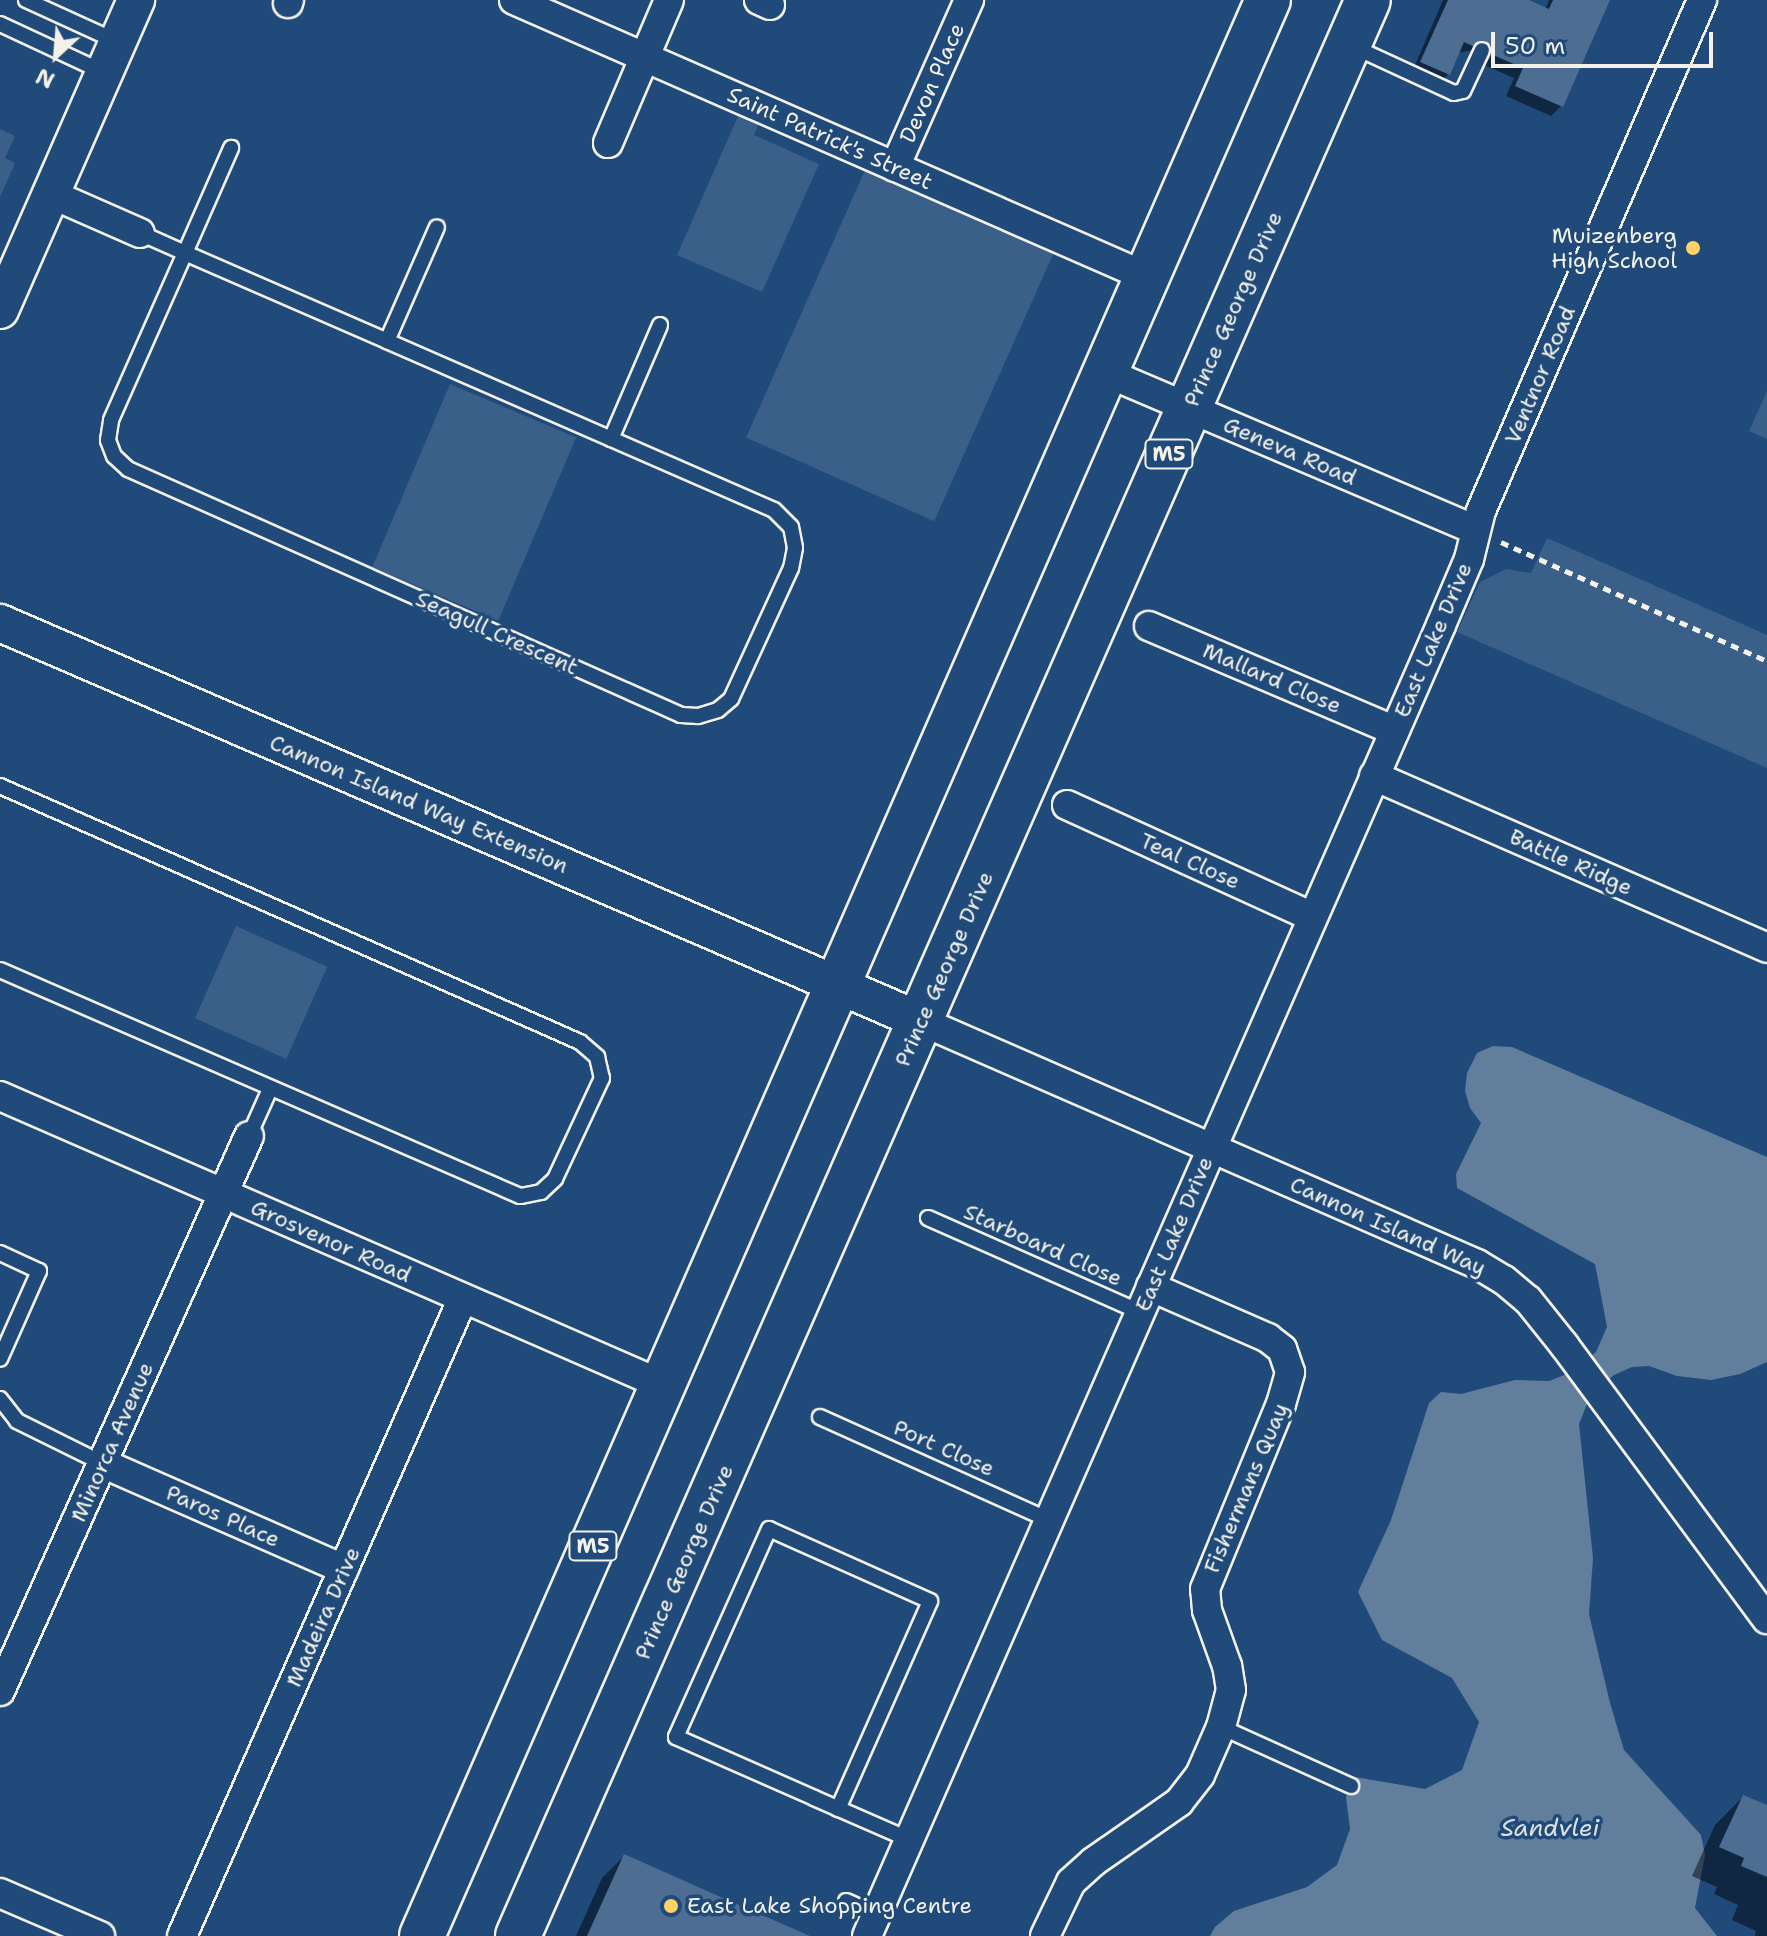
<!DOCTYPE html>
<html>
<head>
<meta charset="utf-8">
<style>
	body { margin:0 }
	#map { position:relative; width:1767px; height:1936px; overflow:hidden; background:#1f4a7a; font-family:"Shantell Sans",sans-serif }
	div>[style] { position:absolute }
	.green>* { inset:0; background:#3a5f88; transform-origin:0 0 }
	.water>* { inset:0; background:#627e9d }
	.shadow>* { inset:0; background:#0007 }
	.building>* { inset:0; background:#4d6e92 }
	.path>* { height:5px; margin-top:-2.5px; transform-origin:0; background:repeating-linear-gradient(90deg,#f4f1e8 0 8px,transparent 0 14px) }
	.roads { filter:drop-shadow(2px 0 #f4f1e8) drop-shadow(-2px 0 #f4f1e8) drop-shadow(0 2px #f4f1e8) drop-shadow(0 -2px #f4f1e8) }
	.service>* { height:14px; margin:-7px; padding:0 7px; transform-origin:7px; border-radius:7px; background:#1f4a7a }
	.minor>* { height:28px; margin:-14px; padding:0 14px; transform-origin:14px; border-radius:14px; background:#1f4a7a }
	.tertiary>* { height:36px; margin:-18px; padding:0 18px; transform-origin:18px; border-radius:18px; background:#1f4a7a }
	.primary>* { height:44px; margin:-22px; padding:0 22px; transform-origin:22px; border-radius:22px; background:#1f4a7a }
	.dots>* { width:22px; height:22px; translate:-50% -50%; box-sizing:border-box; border:4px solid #1f4a7a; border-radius:50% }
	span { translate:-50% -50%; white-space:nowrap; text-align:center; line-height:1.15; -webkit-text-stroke:7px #1f4a7a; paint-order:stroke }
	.shield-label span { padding:2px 6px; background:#1f4a7a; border:2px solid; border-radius:6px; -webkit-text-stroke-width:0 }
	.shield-label { font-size:20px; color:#f4f1e8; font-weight:700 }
	.street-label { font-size:22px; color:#f4f1e8 }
	.poi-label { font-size:22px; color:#f4f1e8 }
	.right { translate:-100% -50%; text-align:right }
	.left { translate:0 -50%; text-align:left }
	.water-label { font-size:24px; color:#dee0dd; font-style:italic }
	.north { position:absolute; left:16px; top:16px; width:80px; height:80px; -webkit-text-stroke:6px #1f4a7a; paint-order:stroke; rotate:206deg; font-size:22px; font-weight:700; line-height:32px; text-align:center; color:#f4f1e8 }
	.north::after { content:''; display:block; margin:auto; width:28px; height:36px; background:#f4f1e8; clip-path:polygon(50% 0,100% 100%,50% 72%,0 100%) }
	.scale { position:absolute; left:1491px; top:32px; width:222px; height:36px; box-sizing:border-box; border:4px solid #f4f1e8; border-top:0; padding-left:10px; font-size:24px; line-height:28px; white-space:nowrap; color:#f4f1e8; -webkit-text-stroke:6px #1f4a7a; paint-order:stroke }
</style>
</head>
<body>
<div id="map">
	<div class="green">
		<i style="clip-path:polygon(739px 114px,759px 123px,754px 135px,819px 164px,762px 292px,677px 255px)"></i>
		<i style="clip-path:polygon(0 129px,15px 136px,5px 158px,15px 163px,0 197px)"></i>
		<i style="left:866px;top:168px;width:206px;height:295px;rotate:24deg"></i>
		<i style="left:450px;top:384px;width:137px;height:199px;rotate:23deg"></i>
		<i style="clip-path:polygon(1767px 391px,1767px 439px,1749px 431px)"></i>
		<i style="clip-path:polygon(1547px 538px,1767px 635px,1767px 768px,1457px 632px,1480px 582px,1506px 569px,1531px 573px)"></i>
		<i style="left:236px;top:926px;width:100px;height:101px;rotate:24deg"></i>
	</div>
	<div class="water">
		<i style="clip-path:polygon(1493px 1046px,1512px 1047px,1767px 1157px,1767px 1362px,1740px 1374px,1711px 1380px,1677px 1376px,1649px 1366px,1632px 1367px,1614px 1375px,1591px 1394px,1579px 1424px,1593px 1558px,1589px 1614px,1610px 1703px,1624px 1750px,1701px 1835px,1705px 1855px,1695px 1908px,1717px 1936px,1210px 1936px,1215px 1927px,1234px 1911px,1307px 1887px,1337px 1865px,1350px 1829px,1346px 1797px,1355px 1777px,1425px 1789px,1462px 1770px,1479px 1722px,1452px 1678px,1382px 1640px,1358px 1592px,1391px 1520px,1429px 1403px,1441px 1392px,1461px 1394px,1515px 1380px,1549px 1381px,1572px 1372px,1596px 1352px,1607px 1327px,1595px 1264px,1457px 1188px,1456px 1174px,1481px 1123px,1470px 1108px,1465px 1091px,1467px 1073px,1477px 1053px)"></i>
	</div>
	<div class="shadow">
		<i style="clip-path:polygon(1443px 0,1524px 0,1545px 10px,1549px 0,1608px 0,1561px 106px,1551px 116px,1506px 96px,1514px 78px,1482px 64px,1474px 50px,1457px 53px,1448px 74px,1438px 84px,1412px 72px)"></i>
		<i style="clip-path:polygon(1743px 1797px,1767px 1808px,1767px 1936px,1755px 1936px,1756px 1931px,1732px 1920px,1738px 1905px,1714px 1894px,1717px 1887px,1692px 1876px,1715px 1825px)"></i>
		<i style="clip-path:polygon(624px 1856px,805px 1936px,576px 1936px,602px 1878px)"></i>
	</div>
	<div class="building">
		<i style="clip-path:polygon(1448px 0,1529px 0,1549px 9px,1553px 0,1610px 0,1563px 107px,1515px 86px,1523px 68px,1491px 54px,1491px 45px,1485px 41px,1473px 46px,1464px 42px,1450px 75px,1420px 62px)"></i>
		<i style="clip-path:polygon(1743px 1795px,1767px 1805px,1767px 1877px,1741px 1866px,1744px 1858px,1719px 1847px)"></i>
		<i style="clip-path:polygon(624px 1854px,698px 1887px,810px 1936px,587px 1936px)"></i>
	</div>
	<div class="path">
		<i style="left:1501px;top:542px;width:291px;rotate:24.1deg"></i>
	</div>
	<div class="roads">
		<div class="service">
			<i style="left:26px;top:0;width:99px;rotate:24.5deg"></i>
			<i style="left:0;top:24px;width:114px;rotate:25deg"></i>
			<i style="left:1352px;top:46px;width:112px;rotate:24.7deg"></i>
			<i style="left:1454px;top:93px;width:9px;rotate:-13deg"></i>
			<i style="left:1463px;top:91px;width:45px;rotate:-65.1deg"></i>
			<i style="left:140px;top:233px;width:49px;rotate:24deg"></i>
			<i style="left:185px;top:253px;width:220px;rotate:23.5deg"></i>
			<i style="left:387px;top:341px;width:422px;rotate:23.6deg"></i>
			<i style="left:774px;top:510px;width:24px;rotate:45deg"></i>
			<i style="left:791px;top:527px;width:21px;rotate:79deg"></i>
			<i style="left:795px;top:548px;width:20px;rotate:101deg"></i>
			<i style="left:791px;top:568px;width:144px;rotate:114.6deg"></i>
			<i style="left:731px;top:699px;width:17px;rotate:140deg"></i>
			<i style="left:718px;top:710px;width:21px;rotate:163deg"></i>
			<i style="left:698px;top:716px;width:17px;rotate:-177deg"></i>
			<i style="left:681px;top:715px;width:605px;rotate:-156.02deg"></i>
			<i style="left:128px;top:469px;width:19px;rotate:-137deg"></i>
			<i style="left:114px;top:456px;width:17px;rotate:-111deg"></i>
			<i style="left:108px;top:440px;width:20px;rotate:-81deg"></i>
			<i style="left:111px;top:420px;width:183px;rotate:-66.1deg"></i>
			<i style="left:185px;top:253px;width:115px;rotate:-66.3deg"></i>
			<i style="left:387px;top:341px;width:124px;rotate:-66.3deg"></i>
			<i style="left:611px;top:439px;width:124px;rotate:-66.7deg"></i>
			<i style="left:0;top:786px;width:634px;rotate:23.82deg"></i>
			<i style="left:580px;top:1042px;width:23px;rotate:41deg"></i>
			<i style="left:597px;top:1057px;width:22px;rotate:77deg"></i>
			<i style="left:602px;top:1078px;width:111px;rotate:115deg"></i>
			<i style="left:555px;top:1179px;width:19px;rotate:137deg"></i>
			<i style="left:541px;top:1192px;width:21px;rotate:169deg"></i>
			<i style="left:520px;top:1196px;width:567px;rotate:-156.51deg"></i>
			<i style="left:249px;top:1136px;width:51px;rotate:-65.9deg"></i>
			<i style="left:928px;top:1218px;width:232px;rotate:23.9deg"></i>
			<i style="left:0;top:1253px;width:43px;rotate:24.8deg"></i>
			<i style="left:39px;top:1271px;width:96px;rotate:113.9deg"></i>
			<i style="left:0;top:1399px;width:28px;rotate:52deg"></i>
			<i style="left:17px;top:1421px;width:95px;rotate:26.3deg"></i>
			<i style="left:820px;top:1417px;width:251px;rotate:24.2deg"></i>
			<i style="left:1221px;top:1727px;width:143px;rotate:24.4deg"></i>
			<i style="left:838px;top:1809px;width:227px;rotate:-66.1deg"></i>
			<i style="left:930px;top:1601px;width:176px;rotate:-155.9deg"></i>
			<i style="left:769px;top:1529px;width:228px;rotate:114.1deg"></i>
			<i style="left:676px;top:1737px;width:151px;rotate:23.8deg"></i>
			<i style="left:814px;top:1798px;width:105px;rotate:23.6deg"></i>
			<i style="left:846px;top:1901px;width:34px;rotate:24deg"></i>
		</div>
		<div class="minor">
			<i style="left:514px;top:0;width:691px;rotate:23.63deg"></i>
			<i style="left:759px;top:0;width:12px;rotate:24deg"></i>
			<i style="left:288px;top:3px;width:3px;rotate:-72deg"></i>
			<i style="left:608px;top:143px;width:155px;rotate:-66.9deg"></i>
			<i style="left:895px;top:167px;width:183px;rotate:-66.1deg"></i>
			<i style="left:51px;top:194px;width:97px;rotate:23.7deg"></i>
			<i style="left:1105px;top:372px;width:402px;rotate:23.1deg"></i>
			<i style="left:1149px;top:626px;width:267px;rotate:23.1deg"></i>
			<i style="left:1374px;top:776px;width:429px;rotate:23.6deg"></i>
			<i style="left:1067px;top:805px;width:270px;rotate:24.5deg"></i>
			<i style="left:921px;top:1021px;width:607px;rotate:23.61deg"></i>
			<i style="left:1477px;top:1264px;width:31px;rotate:31deg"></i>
			<i style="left:1504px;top:1280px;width:31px;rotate:40deg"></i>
			<i style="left:1528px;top:1300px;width:58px;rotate:51.3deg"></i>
			<i style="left:1564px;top:1345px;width:341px;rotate:53.5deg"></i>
			<i style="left:0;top:1096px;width:723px;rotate:23.55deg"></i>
			<i style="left:102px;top:1463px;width:264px;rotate:23.7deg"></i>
			<i style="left:0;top:1691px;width:608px;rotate:-65.84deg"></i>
			<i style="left:0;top:1893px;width:109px;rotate:23.3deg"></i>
			<i style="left:182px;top:1936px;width:697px;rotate:-66.23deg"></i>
			<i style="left:867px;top:1936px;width:1431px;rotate:-66.35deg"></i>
			<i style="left:1441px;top:625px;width:72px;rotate:-67deg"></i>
			<i style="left:1469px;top:559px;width:49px;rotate:-76deg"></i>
			<i style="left:1481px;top:511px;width:557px;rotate:-66.61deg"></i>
			<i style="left:1045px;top:1936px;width:60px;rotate:-64.3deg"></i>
			<i style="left:1071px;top:1882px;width:30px;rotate:-42deg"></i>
			<i style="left:1093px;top:1862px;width:105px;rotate:-34.9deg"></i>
			<i style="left:1179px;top:1802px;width:34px;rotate:-52deg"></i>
			<i style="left:1200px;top:1775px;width:52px;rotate:-66.4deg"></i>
			<i style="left:1221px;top:1727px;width:38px;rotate:-75deg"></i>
			<i style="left:1231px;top:1690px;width:24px;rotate:-99deg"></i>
			<i style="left:1227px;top:1666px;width:59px;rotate:-109.7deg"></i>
			<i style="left:1207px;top:1610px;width:21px;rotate:-95deg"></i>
			<i style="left:1205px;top:1589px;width:200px;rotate:-67.7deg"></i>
			<i style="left:1281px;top:1404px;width:33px;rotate:-74deg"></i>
			<i style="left:1290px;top:1372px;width:24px;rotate:-109deg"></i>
			<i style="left:1282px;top:1349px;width:18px;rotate:-142deg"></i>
			<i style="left:1268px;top:1338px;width:128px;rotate:-156.4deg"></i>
		</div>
		<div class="tertiary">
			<i style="left:0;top:310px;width:339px;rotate:-66.3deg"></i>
			<i style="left:0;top:623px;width:1003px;rotate:23.37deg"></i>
		</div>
		<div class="primary">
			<i style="left:422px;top:1936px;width:2113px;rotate:-66.4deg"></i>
			<i style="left:518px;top:1936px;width:2114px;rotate:-66.3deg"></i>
		</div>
	</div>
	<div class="dots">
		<i style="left:1693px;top:248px;background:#ffd166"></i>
		<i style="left:671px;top:1906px;background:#ffd166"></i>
	</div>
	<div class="shield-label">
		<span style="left:1169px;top:454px">M5</span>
		<span style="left:593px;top:1546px">M5</span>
	</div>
	<div class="street-label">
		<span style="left:932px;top:83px;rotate:-66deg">Devon Place</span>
		<span style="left:830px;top:138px;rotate:24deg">Saint Patrick's Street</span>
		<span style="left:1233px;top:309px;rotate:-66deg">Prince George Drive</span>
		<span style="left:1540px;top:375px;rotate:-67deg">Ventnor Road</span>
		<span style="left:1290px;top:451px;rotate:23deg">Geneva Road</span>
		<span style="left:497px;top:633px;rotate:24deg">Seagull Crescent</span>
		<span style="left:1433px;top:640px;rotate:-67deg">East Lake Drive</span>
		<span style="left:1272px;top:678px;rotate:23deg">Mallard Close</span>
		<span style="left:419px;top:804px;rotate:23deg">Cannon Island Way Extension</span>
		<span style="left:1190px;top:861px;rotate:24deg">Teal Close</span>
		<span style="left:1571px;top:862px;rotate:24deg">Battle Ridge</span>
		<span style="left:944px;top:969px;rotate:-66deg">Prince George Drive</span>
		<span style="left:1388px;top:1226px;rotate:24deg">Cannon Island Way</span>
		<span style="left:1174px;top:1234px;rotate:-67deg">East Lake Drive</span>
		<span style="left:331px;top:1241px;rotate:24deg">Grosvenor Road</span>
		<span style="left:1043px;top:1245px;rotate:24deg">Starboard Close</span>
		<span style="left:112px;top:1442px;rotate:-66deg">Minorca Avenue</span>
		<span style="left:944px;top:1448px;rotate:24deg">Port Close</span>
		<span style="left:1246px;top:1488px;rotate:-67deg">Fishermans Quay</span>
		<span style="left:223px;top:1516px;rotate:24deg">Paros Place</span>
		<span style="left:684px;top:1562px;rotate:-66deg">Prince George Drive</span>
		<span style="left:323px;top:1617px;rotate:-66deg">Madeira Drive</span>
	</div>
	<div class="poi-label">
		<span class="right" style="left:1677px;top:248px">Muizenberg<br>High School</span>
		<span class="left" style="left:687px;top:1906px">East Lake Shopping Centre</span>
	</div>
	<div class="water-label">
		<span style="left:1550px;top:1829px">Sandvlei</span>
	</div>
	<div class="north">N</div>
	<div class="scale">50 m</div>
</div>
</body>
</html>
